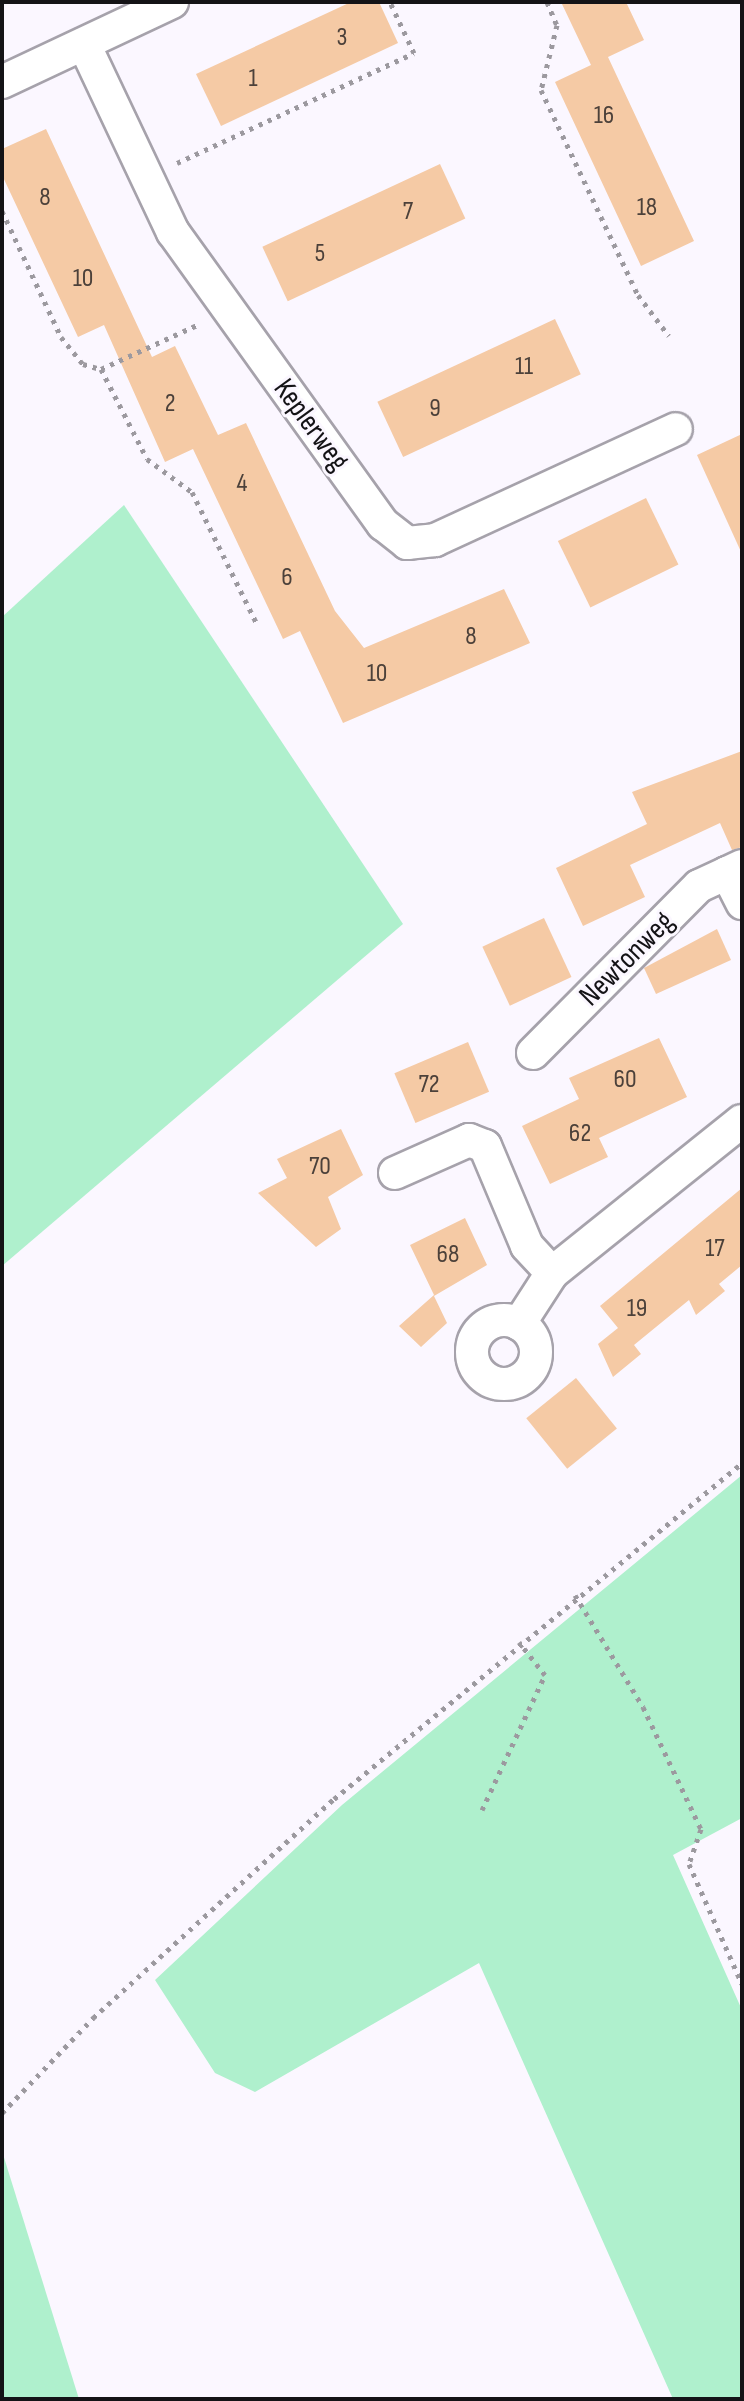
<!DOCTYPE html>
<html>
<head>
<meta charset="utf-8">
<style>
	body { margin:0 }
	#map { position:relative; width:744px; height:2401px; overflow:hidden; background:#fbf7ff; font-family:"Sofia Sans Condensed",sans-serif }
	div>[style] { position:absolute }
	.green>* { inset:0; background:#aff0cd }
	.building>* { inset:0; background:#f5caa5; transform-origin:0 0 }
	.path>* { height:5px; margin-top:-2.5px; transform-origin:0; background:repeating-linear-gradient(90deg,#9c999f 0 4px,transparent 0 10px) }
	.roads { filter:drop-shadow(2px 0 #a6a2ab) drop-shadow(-2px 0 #a6a2ab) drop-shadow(0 2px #a6a2ab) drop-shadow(0 -2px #a6a2ab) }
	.minor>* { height:32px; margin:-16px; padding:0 16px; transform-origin:16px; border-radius:16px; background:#fff }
	.minor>.ring { margin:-16px; padding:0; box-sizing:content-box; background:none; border:32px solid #fff; border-radius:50% }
	span { translate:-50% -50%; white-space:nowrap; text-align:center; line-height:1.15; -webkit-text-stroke:6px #fbf7ff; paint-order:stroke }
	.number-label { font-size:26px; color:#4c413a }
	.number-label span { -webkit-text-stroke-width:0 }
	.street-label { font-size:30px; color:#141316 }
	.frame { position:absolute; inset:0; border:4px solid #141316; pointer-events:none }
</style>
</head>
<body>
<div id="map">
	<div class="green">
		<i style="clip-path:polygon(124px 505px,403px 924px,2px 1266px,2px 617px)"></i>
		<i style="clip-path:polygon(742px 1475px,742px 1818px,673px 1855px,742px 2010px,742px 2399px,673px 2399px,479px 1963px,255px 2092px,215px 2073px,155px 1980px,342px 1805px)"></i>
		<i style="clip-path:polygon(2px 2151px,79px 2399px,2px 2399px)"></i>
	</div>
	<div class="building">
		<i style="clip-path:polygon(351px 2px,379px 2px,398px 43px,221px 126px,196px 74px)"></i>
		<i style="clip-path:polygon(561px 2px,626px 2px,644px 40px,608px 57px,694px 241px,641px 266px,555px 82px,591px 65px)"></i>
		<i style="clip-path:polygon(46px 129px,152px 357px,175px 346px,218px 435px,246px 423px,335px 611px,364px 648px,504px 589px,530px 643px,343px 723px,300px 631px,283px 639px,193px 449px,165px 462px,104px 325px,78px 337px,2px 175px,2px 149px)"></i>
		<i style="left:440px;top:164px;width:60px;height:196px;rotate:65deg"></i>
		<i style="left:555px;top:319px;width:61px;height:196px;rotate:65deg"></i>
		<i style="clip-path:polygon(742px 434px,742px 554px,697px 455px)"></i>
		<i style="left:646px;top:498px;width:74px;height:98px;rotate:64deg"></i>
		<i style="clip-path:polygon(742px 751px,742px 847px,732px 850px,720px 823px,630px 865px,645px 897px,583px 926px,556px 868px,647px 824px,632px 792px)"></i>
		<i style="left:544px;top:918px;width:65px;height:68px;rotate:65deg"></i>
		<i style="clip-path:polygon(717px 929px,731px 960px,656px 994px,644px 968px)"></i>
		<i style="clip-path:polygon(659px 1038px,687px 1097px,599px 1138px,608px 1157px,550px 1184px,522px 1126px,579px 1099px,569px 1078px)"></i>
		<i style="left:468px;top:1042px;width:54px;height:80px;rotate:67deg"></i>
		<i style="clip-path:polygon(341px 1129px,363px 1175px,328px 1197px,341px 1229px,316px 1247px,258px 1193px,287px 1178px,277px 1159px)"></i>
		<i style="clip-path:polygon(742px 1188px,742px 1265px,719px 1284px,725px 1291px,696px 1315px,689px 1300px,634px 1345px,641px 1354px,613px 1377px,598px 1344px,618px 1328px,600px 1306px)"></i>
		<i style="clip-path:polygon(465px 1218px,487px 1265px,434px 1296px,447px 1323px,421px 1347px,399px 1326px,434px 1295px,410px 1245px)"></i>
		<i style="left:576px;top:1378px;width:65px;height:64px;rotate:51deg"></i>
	</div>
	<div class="path">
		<i style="left:547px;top:2px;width:25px;rotate:67deg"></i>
		<i style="left:557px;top:25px;width:67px;rotate:103.8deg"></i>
		<i style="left:541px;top:90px;width:227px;rotate:64.7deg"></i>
		<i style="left:638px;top:295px;width:51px;rotate:52.9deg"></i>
		<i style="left:177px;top:163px;width:261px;rotate:-24.9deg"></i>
		<i style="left:414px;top:53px;width:56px;rotate:-115.2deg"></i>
		<i style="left:2px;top:211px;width:139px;rotate:64.9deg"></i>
		<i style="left:61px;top:337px;width:35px;rotate:51deg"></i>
		<i style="left:83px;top:364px;width:19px;rotate:16deg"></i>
		<i style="left:101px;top:369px;width:106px;rotate:-24.6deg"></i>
		<i style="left:101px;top:369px;width:101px;rotate:62.9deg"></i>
		<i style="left:147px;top:459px;width:56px;rotate:36.3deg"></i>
		<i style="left:192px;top:492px;width:145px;rotate:63.8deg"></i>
		<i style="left:575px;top:1595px;width:131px;rotate:58.7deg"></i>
		<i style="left:643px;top:1707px;width:135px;rotate:64.6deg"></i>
		<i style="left:701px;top:1829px;width:37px;rotate:109deg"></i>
		<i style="left:689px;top:1864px;width:131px;rotate:66.2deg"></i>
		<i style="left:482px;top:1810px;width:149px;rotate:-65deg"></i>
		<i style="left:545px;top:1675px;width:42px;rotate:-128.2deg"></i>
		<i style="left:2px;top:2113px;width:132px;rotate:-46.2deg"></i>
		<i style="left:93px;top:2018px;width:326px;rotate:-42.3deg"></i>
		<i style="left:334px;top:1799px;width:529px;rotate:-39.47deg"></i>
	</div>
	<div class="roads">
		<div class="minor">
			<i style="left:84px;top:44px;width:208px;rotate:64.7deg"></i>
			<i style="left:173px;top:232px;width:360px;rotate:54.3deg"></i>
			<i style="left:383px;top:524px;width:31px;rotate:38deg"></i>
			<i style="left:407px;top:543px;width:28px;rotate:-6deg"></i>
			<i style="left:435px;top:540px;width:265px;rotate:-24.7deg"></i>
			<i style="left:2px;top:82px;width:188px;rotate:-25.2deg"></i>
			<i style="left:742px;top:866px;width:17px;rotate:155deg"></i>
			<i style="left:727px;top:873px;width:34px;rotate:63deg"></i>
			<i style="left:533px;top:1053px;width:235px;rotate:-45.2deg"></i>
			<i style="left:699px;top:886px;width:31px;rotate:-25deg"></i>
			<i style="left:395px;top:1173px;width:81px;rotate:-24deg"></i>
			<i style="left:469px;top:1140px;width:17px;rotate:21deg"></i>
			<i style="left:485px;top:1146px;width:108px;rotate:67.2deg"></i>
			<i style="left:527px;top:1246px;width:37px;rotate:47deg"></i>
			<i class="ring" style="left:472px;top:1320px;width:32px;height:32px"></i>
			<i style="left:519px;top:1324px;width:61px;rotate:-57.1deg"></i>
			<i style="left:552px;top:1273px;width:243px;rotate:-38.7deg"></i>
		</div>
	</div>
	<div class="number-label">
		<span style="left:342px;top:38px">3</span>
		<span style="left:253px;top:79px">1</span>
		<span style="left:604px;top:116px">16</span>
		<span style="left:45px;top:198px">8</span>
		<span style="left:647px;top:208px">18</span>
		<span style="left:408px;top:212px">7</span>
		<span style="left:320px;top:254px">5</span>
		<span style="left:83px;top:279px">10</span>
		<span style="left:524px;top:367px">11</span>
		<span style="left:170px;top:404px">2</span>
		<span style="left:435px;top:409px">9</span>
		<span style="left:242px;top:484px">4</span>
		<span style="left:287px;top:578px">6</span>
		<span style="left:471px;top:637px">8</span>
		<span style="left:377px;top:674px">10</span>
		<span style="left:625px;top:1080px">60</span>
		<span style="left:429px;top:1085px">72</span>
		<span style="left:580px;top:1134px">62</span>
		<span style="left:320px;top:1167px">70</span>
		<span style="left:715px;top:1249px">17</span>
		<span style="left:448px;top:1255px">68</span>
		<span style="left:637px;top:1309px">19</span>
	</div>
	<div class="street-label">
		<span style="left:311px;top:425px;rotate:54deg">Keplerweg</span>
		<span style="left:627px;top:959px;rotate:-45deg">Newtonweg</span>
	</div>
	<div class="frame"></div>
</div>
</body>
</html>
